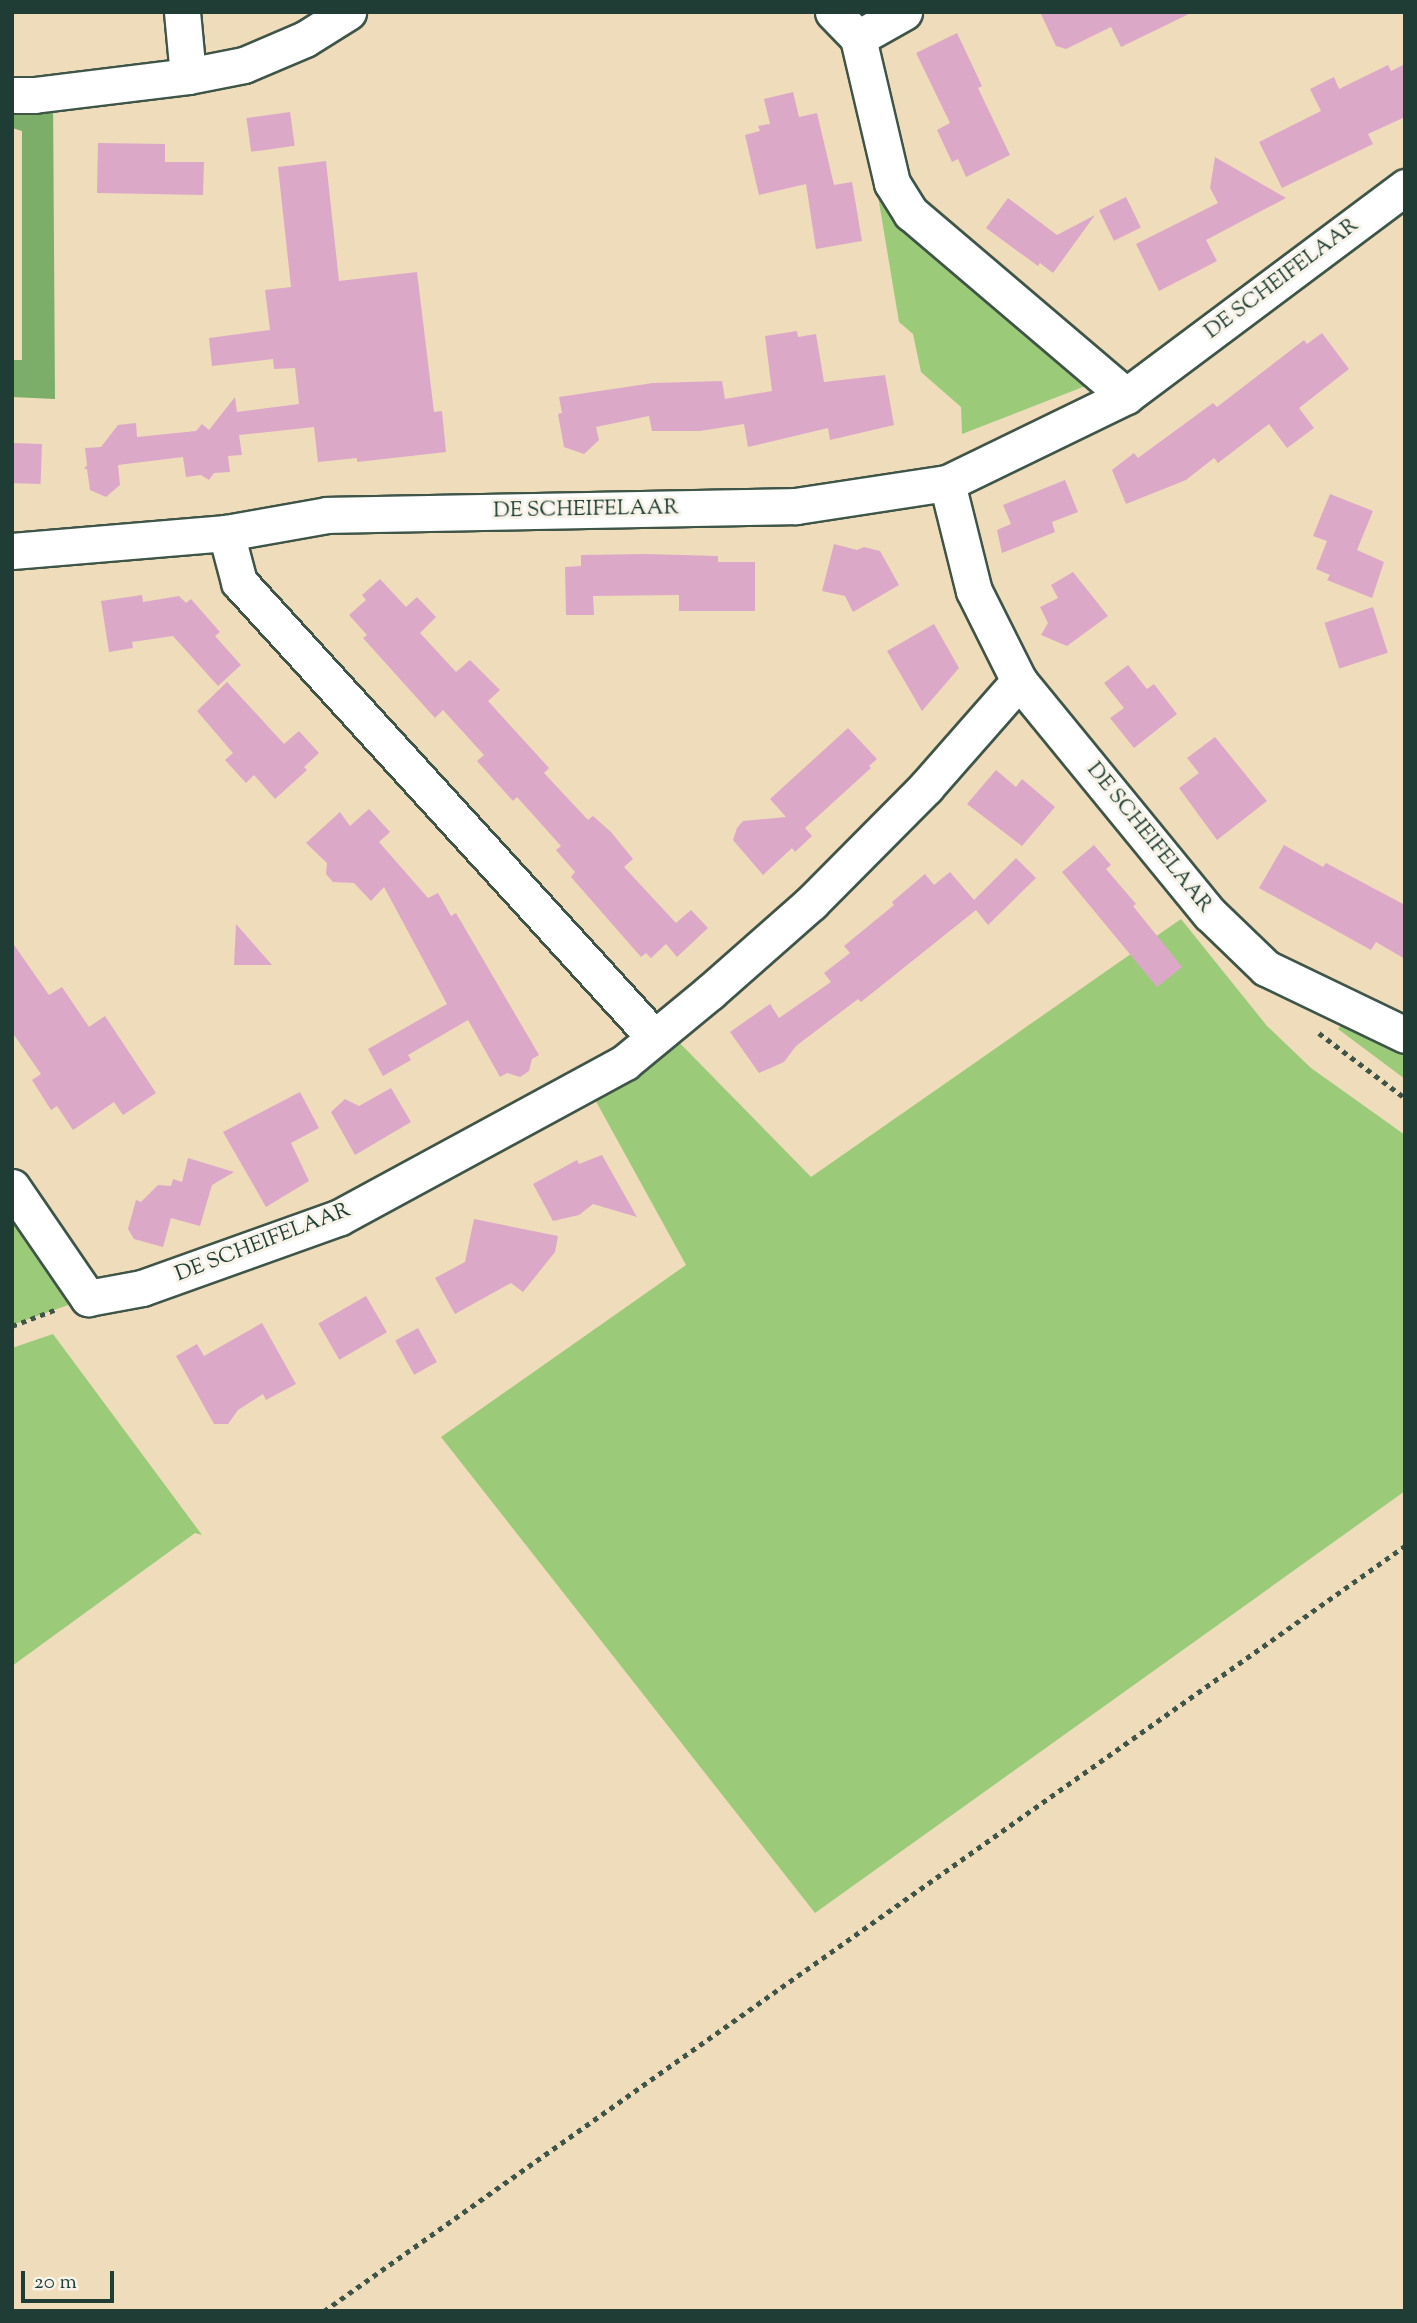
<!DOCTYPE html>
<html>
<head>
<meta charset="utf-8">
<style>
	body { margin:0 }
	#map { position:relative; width:1417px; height:2323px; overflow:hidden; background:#efdcbb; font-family:"Sorts Mill Goudy",serif }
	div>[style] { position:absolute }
	.green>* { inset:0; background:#9bca79 }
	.forest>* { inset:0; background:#7cae69 }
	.building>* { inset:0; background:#dca8c8; transform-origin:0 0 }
	.path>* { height:4.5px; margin-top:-2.25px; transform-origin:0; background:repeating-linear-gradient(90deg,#3e5548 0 5px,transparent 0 10px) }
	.roads { filter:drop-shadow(2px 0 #3e5548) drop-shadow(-2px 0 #3e5548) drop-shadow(0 2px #3e5548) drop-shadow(0 -2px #3e5548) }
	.street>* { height:35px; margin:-17.5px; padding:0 17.5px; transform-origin:17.5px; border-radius:17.5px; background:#fff }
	span { translate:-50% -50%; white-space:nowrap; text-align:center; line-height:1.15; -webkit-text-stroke:6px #f7f3e8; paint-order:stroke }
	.street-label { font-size:21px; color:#1f3d34 }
	.frame { position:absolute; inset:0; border:14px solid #1f3d34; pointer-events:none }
	.scale { position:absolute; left:21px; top:2271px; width:93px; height:32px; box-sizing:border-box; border:4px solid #1f3d34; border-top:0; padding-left:9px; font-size:21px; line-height:24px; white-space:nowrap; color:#1f3d34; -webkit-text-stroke:5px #f7f3e8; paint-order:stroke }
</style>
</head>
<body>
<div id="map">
	<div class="green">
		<i style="clip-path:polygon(872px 160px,1088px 385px,962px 434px,961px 407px,921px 372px,913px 334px,899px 322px)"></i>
		<i style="clip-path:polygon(1181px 919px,1267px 1026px,1311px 1068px,1405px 1135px,1405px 1491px,815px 1913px,441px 1437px,686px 1265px,587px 1085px,664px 1027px,811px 1177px)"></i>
		<i style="clip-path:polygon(1344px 1022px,1405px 1051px,1405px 1079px,1338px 1029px)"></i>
		<i style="clip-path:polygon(12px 1181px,88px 1298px,12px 1325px)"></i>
		<i style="clip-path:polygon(53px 1334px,202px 1535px,195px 1533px,12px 1666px,12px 1348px)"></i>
	</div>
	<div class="forest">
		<i style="clip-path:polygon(53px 93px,55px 399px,12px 397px,12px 360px,22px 360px,22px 131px,12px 128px,12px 97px)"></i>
	</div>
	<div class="building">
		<i style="clip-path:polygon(1040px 12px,1193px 12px,1121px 47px,1111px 27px,1066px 49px,1056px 46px)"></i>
		<i style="clip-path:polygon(957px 33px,982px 86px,978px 88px,1010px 155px,966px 177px,958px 159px,952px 162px,937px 130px,950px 123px,916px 53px)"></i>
		<i style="clip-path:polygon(1405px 64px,1405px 117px,1368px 134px,1373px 144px,1282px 188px,1259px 142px,1321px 111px,1310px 89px,1334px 77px,1339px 89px,1388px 65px,1391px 71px)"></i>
		<i style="clip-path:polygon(793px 92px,799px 117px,817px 113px,834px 185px,852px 182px,862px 241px,816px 249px,806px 184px,759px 195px,745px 135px,760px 131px,758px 126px,770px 124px,764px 99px)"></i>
		<i style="left:290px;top:112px;width:34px;height:44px;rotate:82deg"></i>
		<i style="clip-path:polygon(98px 143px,165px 144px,165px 162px,204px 162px,203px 195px,97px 193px)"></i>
		<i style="clip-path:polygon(1215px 157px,1286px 198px,1206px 240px,1217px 261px,1159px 291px,1136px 244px,1218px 203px,1210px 188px)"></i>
		<i style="clip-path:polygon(326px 161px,339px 281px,417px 272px,434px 412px,442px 411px,446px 452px,357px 462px,357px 458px,318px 462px,314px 427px,239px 435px,242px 455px,228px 456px,230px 472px,214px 473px,209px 480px,201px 475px,186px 477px,183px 457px,118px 465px,120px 485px,106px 497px,90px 490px,87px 469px,84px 469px,87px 465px,85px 448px,101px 447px,118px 425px,136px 423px,137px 437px,196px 431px,202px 424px,209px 430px,235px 397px,237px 412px,299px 404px,295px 368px,274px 369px,273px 359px,212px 366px,209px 338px,270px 330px,265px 290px,291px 287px,278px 167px)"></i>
		<i style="left:1126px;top:197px;width:34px;height:30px;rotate:64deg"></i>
		<i style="clip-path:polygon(1008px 198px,1057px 235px,1095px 215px,1053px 273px,1040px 263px,1038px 266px,986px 228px)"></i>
		<i style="clip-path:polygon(797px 331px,798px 337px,816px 334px,824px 382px,885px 375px,894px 425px,830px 440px,828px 428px,748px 447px,744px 424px,700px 431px,652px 431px,649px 416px,596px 427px,599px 440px,584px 454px,564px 447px,558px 414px,562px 413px,559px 397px,653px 383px,722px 381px,725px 399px,772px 391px,765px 336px)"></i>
		<i style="clip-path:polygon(1322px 333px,1349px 369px,1299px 408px,1314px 428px,1287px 448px,1269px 424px,1218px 463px,1214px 458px,1186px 480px,1126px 504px,1112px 470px,1134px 453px,1138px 458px,1213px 403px,1217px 407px,1304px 340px,1307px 344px)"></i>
		<i style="left:12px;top:443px;width:30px;height:40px;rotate:2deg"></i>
		<i style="clip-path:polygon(1065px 480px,1078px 512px,1052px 522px,1055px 532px,1002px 553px,997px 530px,1011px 524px,1003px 505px)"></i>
		<i style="clip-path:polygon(1330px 494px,1373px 511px,1357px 550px,1384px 562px,1372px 598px,1327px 580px,1330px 575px,1316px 569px,1327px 541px,1313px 536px)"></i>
		<i style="clip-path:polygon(834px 544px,857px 550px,864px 547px,880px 551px,899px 585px,853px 612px,845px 596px,822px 591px)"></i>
		<i style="clip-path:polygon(645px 554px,718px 556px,718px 562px,755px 562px,755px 611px,679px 611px,679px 595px,593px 596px,594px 615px,566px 615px,565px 567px,581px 566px,581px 555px)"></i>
		<i style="clip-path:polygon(1073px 572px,1108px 616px,1067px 646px,1041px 635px,1048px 623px,1040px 607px,1058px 598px,1051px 585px)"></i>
		<i style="clip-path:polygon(380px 579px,406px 607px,417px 597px,436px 617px,420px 633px,456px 672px,470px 660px,500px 690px,488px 701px,549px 768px,544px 773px,588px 820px,593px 816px,611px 832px,633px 859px,624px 867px,676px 923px,691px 910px,708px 928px,677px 957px,666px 944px,651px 958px,646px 953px,641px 957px,571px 877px,575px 872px,556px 850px,561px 846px,517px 797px,513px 801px,477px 761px,484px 755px,443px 710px,435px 718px,363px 638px,367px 635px,349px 615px,366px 600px,362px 595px)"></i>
		<i style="clip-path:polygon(142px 595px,143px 602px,179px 596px,186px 603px,191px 599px,220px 632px,215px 636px,241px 665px,218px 686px,173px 636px,132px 642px,133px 648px,109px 652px,101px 601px)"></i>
		<i style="left:1373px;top:607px;width:48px;height:51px;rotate:72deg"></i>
		<i style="clip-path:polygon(934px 624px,959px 668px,922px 711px,887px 651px)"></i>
		<i style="clip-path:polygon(1128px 665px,1147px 689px,1154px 684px,1177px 714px,1134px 748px,1110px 718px,1124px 708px,1104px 683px)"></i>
		<i style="clip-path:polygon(227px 682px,284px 744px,299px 731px,319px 753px,304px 767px,307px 770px,275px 799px,254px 775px,246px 783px,225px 760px,233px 753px,197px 711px)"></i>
		<i style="clip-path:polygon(848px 728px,877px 759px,869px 766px,871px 768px,805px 828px,812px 836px,795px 852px,792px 848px,763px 875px,733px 840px,737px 828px,743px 821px,786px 817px,770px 799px)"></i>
		<i style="clip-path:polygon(1215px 737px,1267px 801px,1217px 840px,1179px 788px,1199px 773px,1187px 758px)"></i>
		<i style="clip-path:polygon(996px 770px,1016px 787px,1022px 779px,1055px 807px,1022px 846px,967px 804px)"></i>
		<i style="clip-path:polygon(369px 809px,390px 832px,379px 842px,428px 898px,438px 893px,451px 916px,456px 913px,539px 1055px,532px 1059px,529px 1071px,520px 1077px,507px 1073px,500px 1077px,468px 1020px,408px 1055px,411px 1060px,383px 1076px,368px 1049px,447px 1004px,384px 887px,371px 901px,354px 883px,333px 882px,326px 874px,327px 863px,306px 843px,340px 812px,350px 826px)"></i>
		<i style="clip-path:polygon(1094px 845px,1111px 865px,1106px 869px,1136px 904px,1133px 906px,1182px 967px,1157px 987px,1062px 872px)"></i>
		<i style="clip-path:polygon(1284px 845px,1323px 867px,1326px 863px,1405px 905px,1405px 959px,1376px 942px,1371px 950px,1259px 888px)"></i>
		<i style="clip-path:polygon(1016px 858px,1036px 878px,988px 925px,976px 910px,861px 1002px,858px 999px,796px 1046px,784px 1062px,759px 1073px,730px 1032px,770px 1004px,779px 1018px,831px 982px,824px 973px,850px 953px,844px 946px,894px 905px,892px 902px,925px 874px,934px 885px,950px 872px,974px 900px)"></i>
		<i style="clip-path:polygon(236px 924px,272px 965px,234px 965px)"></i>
		<i style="clip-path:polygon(12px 942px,49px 995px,62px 987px,89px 1027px,105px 1016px,156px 1093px,123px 1115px,114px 1102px,73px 1130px,57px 1106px,51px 1110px,32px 1080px,41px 1074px,12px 1032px)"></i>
		<i style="clip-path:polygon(391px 1088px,411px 1122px,355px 1155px,331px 1112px,345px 1099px,359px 1106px)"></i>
		<i style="clip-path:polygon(300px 1092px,319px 1128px,291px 1143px,309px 1181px,266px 1207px,223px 1132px)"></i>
		<i style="clip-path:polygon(602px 1155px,637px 1217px,593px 1204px,579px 1215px,553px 1221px,533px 1184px,577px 1160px,579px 1164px)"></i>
		<i style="clip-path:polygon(188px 1158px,234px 1172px,212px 1185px,200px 1226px,171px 1218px,163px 1247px,134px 1239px,128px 1229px,136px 1200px,141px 1202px,158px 1185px,171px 1186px,173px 1179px,182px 1182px)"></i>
		<i style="clip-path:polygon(474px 1219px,558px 1236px,555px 1252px,523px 1292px,511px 1283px,455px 1314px,435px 1278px,465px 1262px)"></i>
		<i style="left:366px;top:1296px;width:42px;height:55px;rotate:60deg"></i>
		<i style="clip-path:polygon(262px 1323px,296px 1384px,266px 1400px,263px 1394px,238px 1410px,228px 1424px,214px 1424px,176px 1356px,197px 1344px,204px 1356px)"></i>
		<i style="left:418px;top:1328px;width:39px;height:26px;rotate:61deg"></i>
	</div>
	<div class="path">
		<i style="left:1319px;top:1033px;width:108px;rotate:37.1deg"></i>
		<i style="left:12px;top:1326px;width:48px;rotate:-20.7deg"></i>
		<i style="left:324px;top:2311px;width:1324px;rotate:-35.29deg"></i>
	</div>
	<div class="roads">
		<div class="street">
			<i style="left:182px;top:12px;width:64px;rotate:84.6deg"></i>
			<i style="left:833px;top:12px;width:36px;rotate:46deg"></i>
			<i style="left:858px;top:38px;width:149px;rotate:76.8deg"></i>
			<i style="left:892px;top:183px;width:36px;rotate:58deg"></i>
			<i style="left:911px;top:213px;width:282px;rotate:40.4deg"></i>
			<i style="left:858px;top:38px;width:53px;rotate:-29.5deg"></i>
			<i style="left:12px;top:95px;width:22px"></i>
			<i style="left:34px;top:95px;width:155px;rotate:-7deg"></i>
			<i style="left:188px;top:76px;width:57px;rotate:-11.1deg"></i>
			<i style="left:244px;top:65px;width:66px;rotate:-23.1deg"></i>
			<i style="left:305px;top:39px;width:51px;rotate:-32.1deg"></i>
			<i style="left:947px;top:483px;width:111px;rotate:76deg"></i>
			<i style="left:974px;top:591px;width:101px;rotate:63.4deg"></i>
			<i style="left:1019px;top:681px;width:301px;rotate:50.7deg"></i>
			<i style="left:1210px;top:914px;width:78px;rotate:44deg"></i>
			<i style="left:1266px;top:968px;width:154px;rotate:25.7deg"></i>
			<i style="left:226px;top:533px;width:51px;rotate:75.1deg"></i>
			<i style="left:239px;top:582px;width:616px;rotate:47.63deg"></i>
			<i style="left:12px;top:551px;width:215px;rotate:-4.8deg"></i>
			<i style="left:226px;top:533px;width:103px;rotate:-10.1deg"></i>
			<i style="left:327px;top:515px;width:469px;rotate:-1.1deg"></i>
			<i style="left:796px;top:506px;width:153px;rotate:-8.7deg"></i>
			<i style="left:947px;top:483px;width:199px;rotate:-25.9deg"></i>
			<i style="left:1126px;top:396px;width:349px;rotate:-36.8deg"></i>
			<i style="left:12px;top:1187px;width:135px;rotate:55.6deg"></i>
			<i style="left:88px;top:1298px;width:55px;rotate:-10.5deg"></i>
			<i style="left:142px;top:1288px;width:210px;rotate:-19.7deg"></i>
			<i style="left:340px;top:1217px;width:324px;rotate:-28.5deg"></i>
			<i style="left:625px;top:1062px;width:110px;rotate:-39.5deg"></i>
			<i style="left:710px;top:992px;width:135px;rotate:-41.4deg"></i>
			<i style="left:811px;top:903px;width:163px;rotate:-45.2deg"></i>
			<i style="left:926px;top:787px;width:141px;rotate:-48.7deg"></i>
		</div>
	</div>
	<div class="street-label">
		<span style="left:1282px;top:279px;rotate:-37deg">DE SCHEIFELAAR</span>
		<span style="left:586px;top:510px;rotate:-1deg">DE SCHEIFELAAR</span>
		<span style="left:1149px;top:838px;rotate:51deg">DE SCHEIFELAAR</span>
		<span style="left:263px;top:1243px;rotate:-21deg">DE SCHEIFELAAR</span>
	</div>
	<div class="frame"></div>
	<div class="scale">20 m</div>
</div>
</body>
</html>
